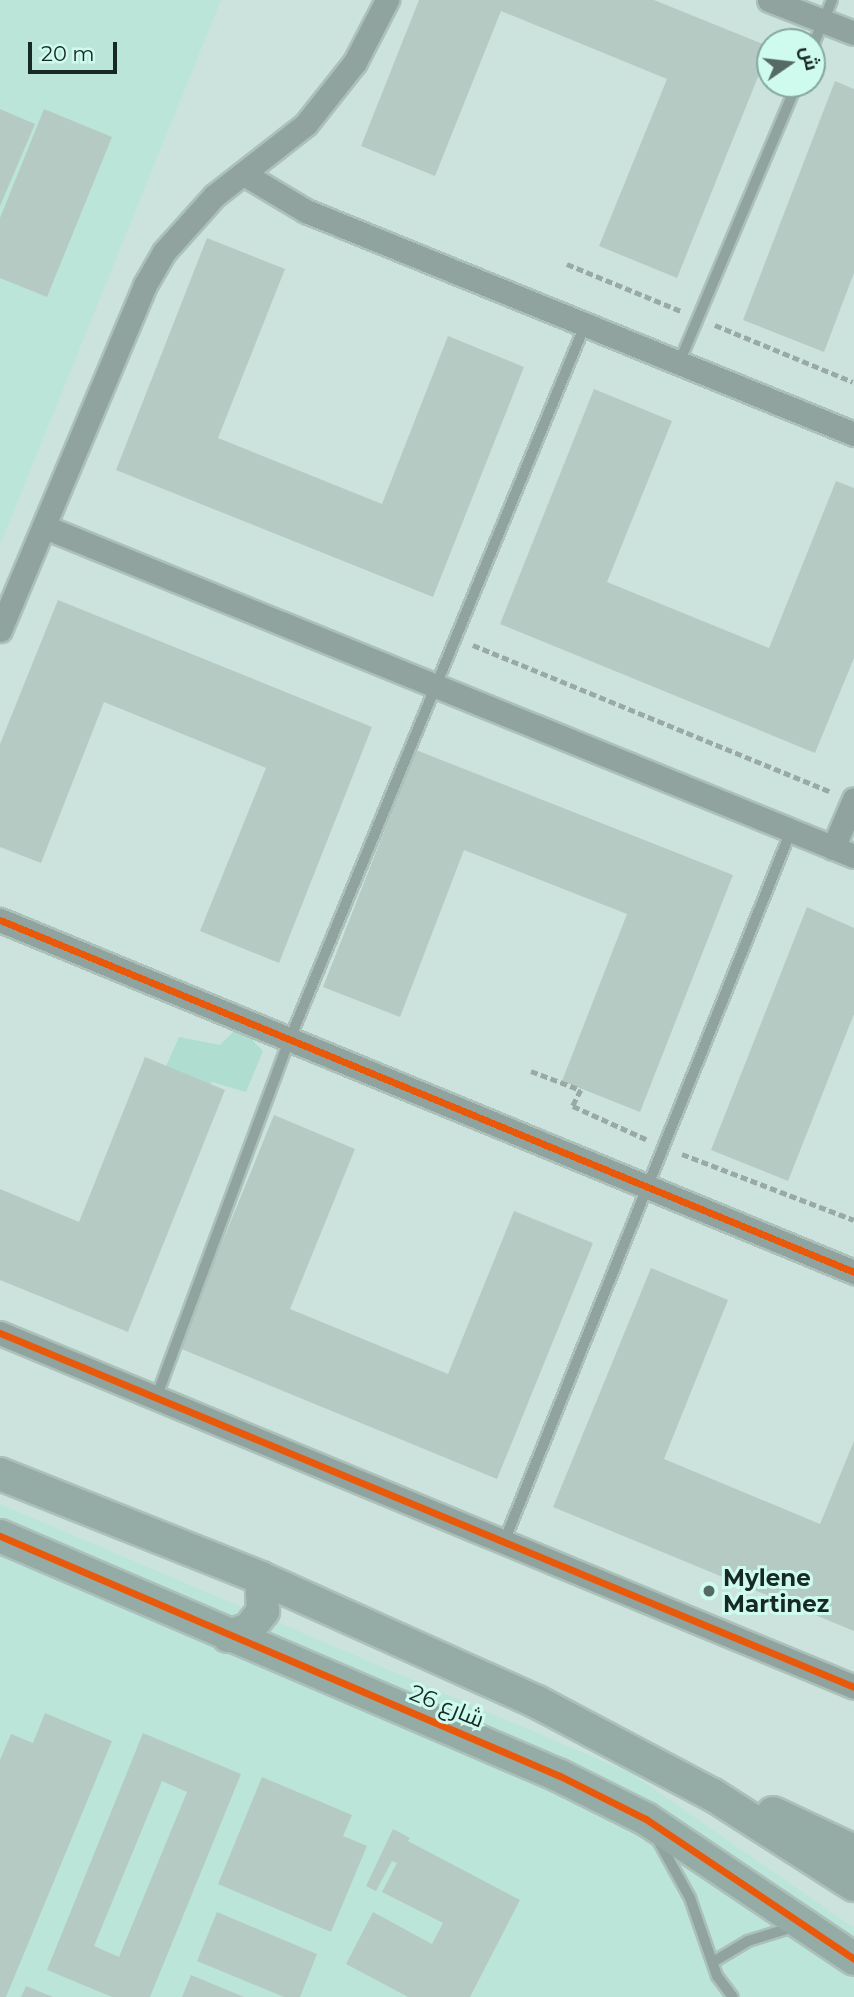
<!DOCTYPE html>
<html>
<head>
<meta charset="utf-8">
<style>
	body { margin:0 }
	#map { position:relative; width:854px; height:1997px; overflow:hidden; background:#cbe3dc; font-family:Montserrat,Cairo,sans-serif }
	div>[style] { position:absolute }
	.built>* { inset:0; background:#bce5d9 }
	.green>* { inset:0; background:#afded1 }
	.building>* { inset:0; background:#b6cac4 }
	.path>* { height:4.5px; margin-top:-2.25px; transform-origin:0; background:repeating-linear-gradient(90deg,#99aaa5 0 7px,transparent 0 10.5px) }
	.roads { filter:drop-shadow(2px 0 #acc0ba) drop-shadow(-2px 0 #acc0ba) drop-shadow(0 2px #acc0ba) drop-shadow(0 -2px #acc0ba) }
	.lane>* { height:10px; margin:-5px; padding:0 5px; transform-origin:5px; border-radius:5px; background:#90a39f }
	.street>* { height:23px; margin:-11.5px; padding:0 11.5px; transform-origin:11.5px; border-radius:11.5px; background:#90a39f }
	.secondary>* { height:32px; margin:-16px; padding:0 16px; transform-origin:16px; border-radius:16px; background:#94aca5 }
	.cycleway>* { height:7px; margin:-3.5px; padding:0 3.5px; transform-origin:3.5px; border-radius:3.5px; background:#e8590c }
	.dots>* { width:19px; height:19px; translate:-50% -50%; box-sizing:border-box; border:4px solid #cefbee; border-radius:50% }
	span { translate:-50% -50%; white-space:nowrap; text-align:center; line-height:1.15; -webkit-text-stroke:6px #cefbee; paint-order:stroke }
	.poi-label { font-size:23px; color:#172924; font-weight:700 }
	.left { translate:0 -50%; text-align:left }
	.street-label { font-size:23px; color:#172924 }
	.north { position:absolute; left:756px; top:28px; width:70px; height:70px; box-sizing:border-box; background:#cefbee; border:2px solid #85a79d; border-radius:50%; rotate:76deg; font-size:19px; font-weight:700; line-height:28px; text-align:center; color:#172924 }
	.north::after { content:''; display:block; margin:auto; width:24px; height:32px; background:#566a64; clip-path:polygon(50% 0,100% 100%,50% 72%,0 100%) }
	.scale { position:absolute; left:28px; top:42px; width:89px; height:32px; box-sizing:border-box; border:4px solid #172924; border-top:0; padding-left:9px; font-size:21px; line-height:24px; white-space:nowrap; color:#172924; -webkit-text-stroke:5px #cefbee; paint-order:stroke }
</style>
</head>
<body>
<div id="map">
	<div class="built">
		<i style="clip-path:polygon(0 0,221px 0,0 545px)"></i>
		<i style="clip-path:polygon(0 1504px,631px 1773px,854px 1928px,854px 1997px,0 1997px)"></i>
	</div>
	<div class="green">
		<i style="clip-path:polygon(239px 1026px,263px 1051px,246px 1092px,212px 1082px,199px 1100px,163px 1073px,179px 1037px,220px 1045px)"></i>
	</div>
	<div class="building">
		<i style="clip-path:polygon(419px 0,654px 0,770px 47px,677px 278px,599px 246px,667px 79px,501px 11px,435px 176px,361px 146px)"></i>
		<i style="clip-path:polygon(835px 81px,854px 89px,854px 273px,824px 352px,743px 320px)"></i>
		<i style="clip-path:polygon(0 109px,35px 124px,0 206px)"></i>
		<i style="clip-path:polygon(44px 109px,112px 137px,47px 297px,0 278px,0 218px)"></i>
		<i style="clip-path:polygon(207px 238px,285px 269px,218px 438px,382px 504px,448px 336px,524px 367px,433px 597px,116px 470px)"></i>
		<i style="clip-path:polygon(594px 389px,672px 421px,607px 582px,769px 648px,836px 481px,854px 488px,854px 658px,815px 753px,500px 624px)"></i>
		<i style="clip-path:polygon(58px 600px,372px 727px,279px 963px,200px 931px,266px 768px,104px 702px,41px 863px,0 847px,0 744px)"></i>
		<i style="clip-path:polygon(416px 750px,733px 875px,640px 1112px,562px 1081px,627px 914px,464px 850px,400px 1017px,323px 987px)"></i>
		<i style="clip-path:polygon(807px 907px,854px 928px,854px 1014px,788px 1181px,711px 1150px)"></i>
		<i style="clip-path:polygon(145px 1057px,225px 1090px,128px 1332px,0 1280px,0 1189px,79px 1222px)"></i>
		<i style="clip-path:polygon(274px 1115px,355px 1149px,290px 1309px,448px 1374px,514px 1211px,593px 1243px,497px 1479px,179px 1348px)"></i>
		<i style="clip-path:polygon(651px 1268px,728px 1300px,664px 1459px,820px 1524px,854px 1441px,854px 1631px,553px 1507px)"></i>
		<i style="clip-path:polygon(45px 1713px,112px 1741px,6px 1997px,0 1997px,0 1760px,11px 1734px,33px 1743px)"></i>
		<i style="clip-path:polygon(evenodd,143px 1733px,241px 1774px,150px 1997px,112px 1997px,47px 1970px,143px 1733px,162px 1781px,187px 1792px,119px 1957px,94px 1946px,162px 1781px)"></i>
		<i style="clip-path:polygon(262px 1777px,352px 1815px,343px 1836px,367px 1846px,331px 1932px,218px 1884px)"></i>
		<i style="clip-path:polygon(393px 1829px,410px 1838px,408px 1841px,520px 1900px,470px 1997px,408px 1997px,346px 1964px,373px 1912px,432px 1944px,443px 1923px,382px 1892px,397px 1863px,392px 1861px,376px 1891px,366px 1886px)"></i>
		<i style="clip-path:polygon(217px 1912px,317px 1954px,300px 1997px,284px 1997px,197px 1961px)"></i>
		<i style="clip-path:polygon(191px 1975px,244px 1997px,182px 1997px)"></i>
		<i style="clip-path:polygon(26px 1986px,53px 1997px,21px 1997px)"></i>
	</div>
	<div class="path">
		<i style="left:567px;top:264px;width:123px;rotate:22.4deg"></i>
		<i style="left:715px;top:325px;width:149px;rotate:22.4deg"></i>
		<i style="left:473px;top:645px;width:387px;rotate:22.3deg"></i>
		<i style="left:531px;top:1071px;width:53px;rotate:20.8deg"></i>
		<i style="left:581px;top:1090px;width:18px;rotate:117deg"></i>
		<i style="left:573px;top:1106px;width:82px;rotate:24.4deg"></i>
		<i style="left:682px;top:1154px;width:184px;rotate:21deg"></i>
	</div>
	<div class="roads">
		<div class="lane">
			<i style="left:812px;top:48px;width:52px;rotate:-67.4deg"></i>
			<i style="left:679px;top:363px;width:303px;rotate:-67.1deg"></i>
			<i style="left:156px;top:1398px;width:381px;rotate:-69.6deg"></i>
			<i style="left:289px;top:1041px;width:775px;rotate:-67.54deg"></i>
			<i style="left:504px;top:1542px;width:767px;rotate:-68.02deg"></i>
			<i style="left:658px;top:1840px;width:66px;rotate:61.1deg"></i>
			<i style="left:690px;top:1898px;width:83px;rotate:70.9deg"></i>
			<i style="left:717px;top:1976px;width:26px;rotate:53deg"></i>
			<i style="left:713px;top:1962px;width:41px;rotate:-31deg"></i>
			<i style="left:748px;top:1941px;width:47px;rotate:-17.3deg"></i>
		</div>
		<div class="street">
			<i style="left:769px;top:0;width:91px;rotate:21.2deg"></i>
			<i style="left:244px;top:174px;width:72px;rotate:30.8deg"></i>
			<i style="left:306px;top:211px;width:592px;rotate:22.14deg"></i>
			<i style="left:45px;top:527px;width:873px;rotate:22.13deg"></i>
			<i style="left:0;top:630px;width:374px;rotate:-67.2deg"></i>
			<i style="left:145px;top:285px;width:38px;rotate:-60deg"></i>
			<i style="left:164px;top:252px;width:75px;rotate:-48.2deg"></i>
			<i style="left:214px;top:196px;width:117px;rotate:-38deg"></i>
			<i style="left:306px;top:124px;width:79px;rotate:-51.7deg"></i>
			<i style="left:355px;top:62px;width:70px;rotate:-62.7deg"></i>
			<i style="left:833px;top:848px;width:53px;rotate:-66.8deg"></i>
			<i style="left:0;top:920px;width:924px;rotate:22.4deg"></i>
			<i style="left:0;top:1333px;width:924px;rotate:22.51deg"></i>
		</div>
		<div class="secondary">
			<i style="left:0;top:1474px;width:281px;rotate:21.7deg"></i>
			<i style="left:261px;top:1578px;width:303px;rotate:24.2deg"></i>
			<i style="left:537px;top:1702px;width:199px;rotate:27.9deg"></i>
			<i style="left:713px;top:1795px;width:167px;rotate:32.6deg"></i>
			<i style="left:0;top:1536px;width:609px;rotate:23.2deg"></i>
			<i style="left:560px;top:1776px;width:96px;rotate:26.6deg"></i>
			<i style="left:646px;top:1819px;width:251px;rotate:33.9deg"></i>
			<i style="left:228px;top:1636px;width:22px;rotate:-18deg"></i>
			<i style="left:249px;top:1629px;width:23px;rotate:-52deg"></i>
			<i style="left:263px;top:1611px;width:33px;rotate:-93deg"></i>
			<i style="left:773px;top:1813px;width:89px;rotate:25.1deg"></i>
		</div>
	</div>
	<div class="cycleway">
		<i style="left:0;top:920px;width:924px;rotate:22.4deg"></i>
		<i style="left:0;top:1333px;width:924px;rotate:22.51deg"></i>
		<i style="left:0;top:1536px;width:609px;rotate:23.2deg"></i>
		<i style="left:560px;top:1776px;width:96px;rotate:26.6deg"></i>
		<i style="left:646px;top:1819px;width:251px;rotate:33.9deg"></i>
	</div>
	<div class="dots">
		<i style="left:709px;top:1591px;background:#566a64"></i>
	</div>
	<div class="poi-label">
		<span class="left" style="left:723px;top:1591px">Mylene<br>Martinez</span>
	</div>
	<div class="street-label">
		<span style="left:447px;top:1706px;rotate:22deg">شارع 26</span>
	</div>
	<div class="north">ش</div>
	<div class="scale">20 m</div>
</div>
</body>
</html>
